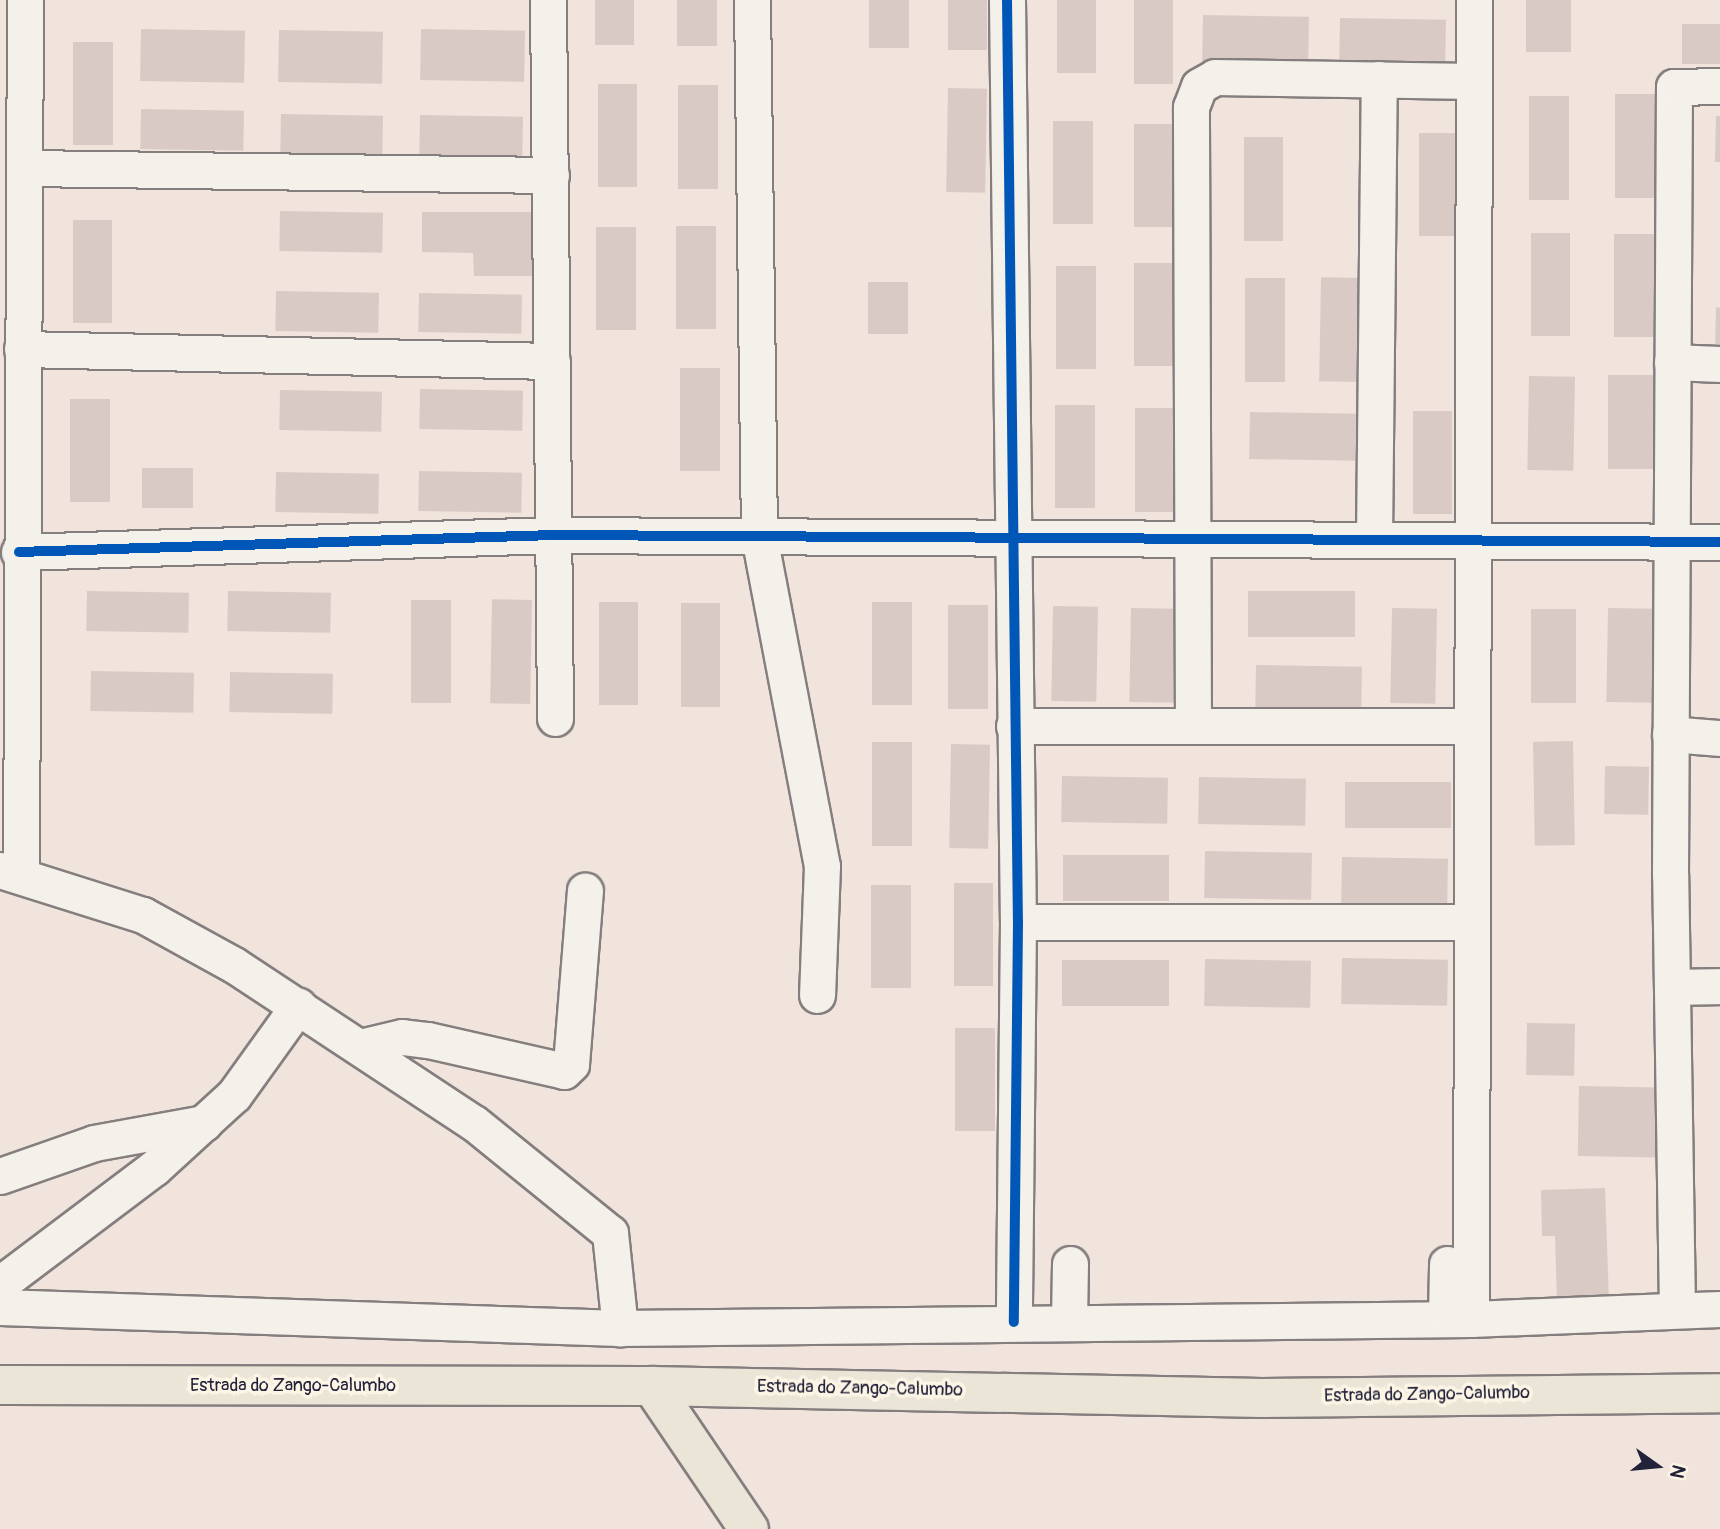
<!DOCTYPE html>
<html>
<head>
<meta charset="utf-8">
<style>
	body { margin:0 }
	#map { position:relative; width:1720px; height:1529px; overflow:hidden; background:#f1e4dc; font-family:Pangolin,sans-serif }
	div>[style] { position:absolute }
	.building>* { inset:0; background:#d9cac5; transform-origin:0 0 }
	.roads { filter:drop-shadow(2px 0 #847e7f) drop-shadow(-2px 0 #847e7f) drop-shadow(0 2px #847e7f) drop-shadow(0 -2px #847e7f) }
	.minor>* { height:35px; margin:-17.5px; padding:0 17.5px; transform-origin:17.5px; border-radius:17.5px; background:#f4f0ea }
	.major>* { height:38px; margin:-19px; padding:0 19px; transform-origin:19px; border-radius:19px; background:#ebe5d8 }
	.cycleway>* { height:10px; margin:-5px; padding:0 5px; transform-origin:5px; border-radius:5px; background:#0057b8 }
	span { translate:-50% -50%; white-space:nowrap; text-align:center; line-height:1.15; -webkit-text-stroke:7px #fcf5e5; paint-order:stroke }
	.street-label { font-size:18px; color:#22223b }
	.north { position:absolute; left:1622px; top:1431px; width:70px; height:70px; -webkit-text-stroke:5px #fcf5e5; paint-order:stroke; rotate:105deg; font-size:19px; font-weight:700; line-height:28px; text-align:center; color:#22223b }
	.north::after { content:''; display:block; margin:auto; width:24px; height:32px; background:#22223b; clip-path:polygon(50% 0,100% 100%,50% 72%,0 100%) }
</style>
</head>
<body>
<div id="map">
	<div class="building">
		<i style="left:595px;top:0;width:39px;height:45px"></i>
		<i style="left:677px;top:0;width:40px;height:46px"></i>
		<i style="left:869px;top:0;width:40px;height:48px"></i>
		<i style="left:948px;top:0;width:39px;height:50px"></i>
		<i style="left:1057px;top:0;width:39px;height:73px"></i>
		<i style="left:1134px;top:0;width:39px;height:84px"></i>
		<i style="left:1526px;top:0;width:45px;height:52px"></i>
		<i style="left:1203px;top:15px;width:106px;height:46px;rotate:1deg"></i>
		<i style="left:1340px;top:18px;width:106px;height:46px;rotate:1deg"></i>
		<i style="left:1720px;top:24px;width:40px;height:38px;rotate:90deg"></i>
		<i style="left:141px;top:29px;width:104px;height:52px;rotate:1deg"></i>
		<i style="left:421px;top:29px;width:104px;height:51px;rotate:1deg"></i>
		<i style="left:279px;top:30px;width:104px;height:52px;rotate:1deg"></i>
		<i style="left:73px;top:42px;width:40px;height:103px"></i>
		<i style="left:598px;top:84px;width:39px;height:103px"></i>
		<i style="left:678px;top:85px;width:40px;height:104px"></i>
		<i style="left:948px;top:88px;width:39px;height:104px;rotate:1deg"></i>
		<i style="left:1615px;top:94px;width:40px;height:104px"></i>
		<i style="left:1529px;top:96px;width:40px;height:104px"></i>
		<i style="left:141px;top:109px;width:103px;height:40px;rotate:1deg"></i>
		<i style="left:281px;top:114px;width:102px;height:40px;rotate:1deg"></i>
		<i style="left:420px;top:115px;width:103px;height:40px;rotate:1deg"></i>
		<i style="clip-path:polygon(1716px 116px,1720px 116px,1720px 162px,1715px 162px)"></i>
		<i style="left:1053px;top:121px;width:40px;height:103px"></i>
		<i style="left:1134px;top:124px;width:40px;height:103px"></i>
		<i style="left:1419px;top:133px;width:40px;height:103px"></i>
		<i style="left:1244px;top:137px;width:39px;height:104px"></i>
		<i style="left:280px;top:211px;width:103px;height:40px;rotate:1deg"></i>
		<i style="clip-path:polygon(422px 212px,542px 212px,542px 276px,474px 276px,473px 253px,422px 252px)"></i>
		<i style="left:73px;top:220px;width:39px;height:103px"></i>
		<i style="left:676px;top:226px;width:40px;height:103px"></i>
		<i style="left:596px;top:227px;width:40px;height:103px"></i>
		<i style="left:1531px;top:233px;width:39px;height:103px"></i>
		<i style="left:1614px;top:234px;width:40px;height:103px"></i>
		<i style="left:1134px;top:263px;width:40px;height:103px"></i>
		<i style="left:1056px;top:266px;width:40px;height:103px"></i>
		<i style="left:1245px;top:278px;width:40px;height:104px"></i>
		<i style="left:1361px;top:278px;width:104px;height:40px;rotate:91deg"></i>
		<i style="left:868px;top:282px;width:40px;height:52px"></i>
		<i style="left:276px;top:291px;width:103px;height:40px;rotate:1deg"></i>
		<i style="left:419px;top:293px;width:103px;height:39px;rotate:1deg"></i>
		<i style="clip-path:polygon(1716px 307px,1720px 308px,1720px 353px,1715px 353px)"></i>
		<i style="left:680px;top:368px;width:40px;height:103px"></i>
		<i style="left:1608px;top:375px;width:45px;height:94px"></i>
		<i style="left:1529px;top:376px;width:46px;height:94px;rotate:1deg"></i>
		<i style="left:420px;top:389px;width:103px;height:40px;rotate:1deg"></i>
		<i style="left:280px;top:390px;width:102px;height:40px;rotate:1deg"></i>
		<i style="left:70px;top:399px;width:40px;height:103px"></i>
		<i style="left:1055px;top:405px;width:40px;height:103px"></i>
		<i style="left:1135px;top:408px;width:40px;height:104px"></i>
		<i style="left:1413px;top:411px;width:39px;height:103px"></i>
		<i style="left:1250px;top:412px;width:107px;height:47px;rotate:1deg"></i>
		<i style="left:142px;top:468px;width:51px;height:40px"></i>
		<i style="left:419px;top:471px;width:103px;height:40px;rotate:1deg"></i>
		<i style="left:276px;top:472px;width:103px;height:40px;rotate:1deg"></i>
		<i style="left:87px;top:591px;width:102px;height:40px;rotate:1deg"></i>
		<i style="left:228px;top:591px;width:103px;height:40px;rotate:1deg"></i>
		<i style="left:1248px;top:591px;width:107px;height:46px"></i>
		<i style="left:411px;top:600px;width:40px;height:103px"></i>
		<i style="left:532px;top:600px;width:104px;height:40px;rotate:91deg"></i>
		<i style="left:599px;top:602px;width:39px;height:103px"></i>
		<i style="left:872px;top:602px;width:40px;height:103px"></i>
		<i style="left:681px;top:603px;width:39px;height:104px"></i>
		<i style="left:948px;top:605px;width:40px;height:104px"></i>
		<i style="left:1053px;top:606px;width:45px;height:95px;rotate:1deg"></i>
		<i style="left:1131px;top:608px;width:45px;height:94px;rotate:1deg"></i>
		<i style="left:1392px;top:608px;width:45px;height:95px;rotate:1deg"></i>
		<i style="left:1608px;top:608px;width:46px;height:94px;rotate:1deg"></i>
		<i style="left:1531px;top:609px;width:45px;height:94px"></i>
		<i style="left:1256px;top:665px;width:106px;height:46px;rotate:1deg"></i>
		<i style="left:91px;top:671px;width:103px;height:40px;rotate:1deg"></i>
		<i style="left:230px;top:672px;width:103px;height:40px;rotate:1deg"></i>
		<i style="left:1573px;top:741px;width:104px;height:40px;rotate:89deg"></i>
		<i style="left:872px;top:742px;width:40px;height:104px"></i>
		<i style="left:951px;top:744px;width:39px;height:104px;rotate:1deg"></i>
		<i style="left:1605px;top:766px;width:44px;height:48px;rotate:1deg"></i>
		<i style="left:1062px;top:776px;width:106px;height:46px;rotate:1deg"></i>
		<i style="left:1199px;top:777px;width:107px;height:47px;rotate:1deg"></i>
		<i style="left:1345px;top:782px;width:106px;height:46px"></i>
		<i style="left:1205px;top:851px;width:107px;height:47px;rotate:1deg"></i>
		<i style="left:1063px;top:855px;width:106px;height:46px"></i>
		<i style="left:1342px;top:857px;width:106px;height:47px;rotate:1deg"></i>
		<i style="left:954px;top:883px;width:39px;height:103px"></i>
		<i style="left:871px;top:885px;width:40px;height:103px"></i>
		<i style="left:1342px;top:958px;width:106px;height:46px;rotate:1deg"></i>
		<i style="left:1205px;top:959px;width:106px;height:47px;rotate:1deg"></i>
		<i style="left:1062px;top:960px;width:107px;height:46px"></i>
		<i style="left:1527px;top:1023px;width:48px;height:52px;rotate:1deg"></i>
		<i style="left:955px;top:1028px;width:40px;height:103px"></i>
		<i style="left:1579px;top:1086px;width:80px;height:70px;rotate:1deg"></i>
		<i style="clip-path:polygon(1605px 1188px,1609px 1301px,1557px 1303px,1555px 1236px,1542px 1236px,1541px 1190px)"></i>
	</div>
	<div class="roads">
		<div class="minor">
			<i style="left:548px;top:0;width:718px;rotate:89.44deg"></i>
			<i style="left:752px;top:0;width:536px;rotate:89.25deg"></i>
			<i style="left:759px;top:536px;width:336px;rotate:79.2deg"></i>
			<i style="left:822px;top:866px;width:129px;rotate:92.2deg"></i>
			<i style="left:1007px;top:0;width:922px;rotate:89.32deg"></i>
			<i style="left:1018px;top:922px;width:400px;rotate:90.6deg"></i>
			<i style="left:24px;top:168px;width:527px;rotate:0.76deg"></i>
			<i style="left:22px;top:349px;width:530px;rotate:1.3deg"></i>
			<i style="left:1672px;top:362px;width:48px;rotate:2.4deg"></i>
			<i style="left:1374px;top:539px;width:460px;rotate:-89.4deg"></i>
			<i style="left:19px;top:552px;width:534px;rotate:-1.82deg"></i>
			<i style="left:553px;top:535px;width:1167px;rotate:0.34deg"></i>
			<i style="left:1014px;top:726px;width:456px"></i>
			<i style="left:1193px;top:726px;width:619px;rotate:-90.19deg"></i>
			<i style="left:1191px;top:107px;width:22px;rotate:-69deg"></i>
			<i style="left:1199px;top:86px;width:18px;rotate:-29deg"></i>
			<i style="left:1215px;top:77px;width:258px;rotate:0.9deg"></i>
			<i style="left:1670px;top:734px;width:50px;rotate:4.6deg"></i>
			<i style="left:0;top:870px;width:150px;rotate:17.5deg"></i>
			<i style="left:143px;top:915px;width:104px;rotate:28.8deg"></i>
			<i style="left:234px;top:965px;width:287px;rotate:33.4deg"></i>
			<i style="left:474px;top:1123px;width:175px;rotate:39deg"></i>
			<i style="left:610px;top:1233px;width:96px;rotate:84deg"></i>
			<i style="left:21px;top:875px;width:875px;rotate:-89.74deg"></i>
			<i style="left:1018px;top:922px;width:451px"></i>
			<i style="left:1673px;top:987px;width:47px;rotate:-1.2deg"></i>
			<i style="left:360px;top:1047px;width:43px;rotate:-13.4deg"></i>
			<i style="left:402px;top:1037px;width:26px;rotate:7deg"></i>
			<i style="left:428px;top:1040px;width:139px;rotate:12.8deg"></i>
			<i style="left:564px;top:1071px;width:10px;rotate:-45deg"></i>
			<i style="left:571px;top:1064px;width:174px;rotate:-85.4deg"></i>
			<i style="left:0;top:1176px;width:100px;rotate:-19.3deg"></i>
			<i style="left:94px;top:1143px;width:112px;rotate:-10.3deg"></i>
			<i style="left:0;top:1284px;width:193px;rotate:-37deg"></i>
			<i style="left:154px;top:1168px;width:108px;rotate:-42.4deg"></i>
			<i style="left:234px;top:1095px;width:110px;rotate:-54.3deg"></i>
			<i style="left:0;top:1307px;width:620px;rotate:1.94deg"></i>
			<i style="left:620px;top:1328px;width:851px;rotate:-0.61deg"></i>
			<i style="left:1471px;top:1319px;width:249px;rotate:-2.3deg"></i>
			<i style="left:1677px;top:1309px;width:435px;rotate:-90.9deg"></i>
			<i style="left:1670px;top:874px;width:787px;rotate:-89.71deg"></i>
			<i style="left:1674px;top:87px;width:46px;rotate:-1.2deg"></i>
			<i style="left:1446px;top:1318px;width:54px;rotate:-88.9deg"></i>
			<i style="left:1471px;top:1319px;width:1319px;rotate:-89.87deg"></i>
			<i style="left:1069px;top:1321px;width:57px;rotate:-89deg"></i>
		</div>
		<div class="major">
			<i style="left:0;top:1385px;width:652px;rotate:0.09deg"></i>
			<i style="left:652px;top:1386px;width:610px;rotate:1.13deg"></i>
			<i style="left:1262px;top:1398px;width:458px;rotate:-0.6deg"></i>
			<i style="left:652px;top:1386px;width:173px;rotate:55.9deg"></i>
		</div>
	</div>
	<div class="cycleway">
		<i style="left:1007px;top:0;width:922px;rotate:89.32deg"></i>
		<i style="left:1018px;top:922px;width:400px;rotate:90.6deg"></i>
		<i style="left:19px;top:552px;width:534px;rotate:-1.82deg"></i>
		<i style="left:553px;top:535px;width:1167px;rotate:0.34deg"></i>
	</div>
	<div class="street-label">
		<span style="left:293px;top:1386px">Estrada do Zango-Calumbo</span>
		<span style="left:860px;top:1389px;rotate:1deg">Estrada do Zango-Calumbo</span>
		<span style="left:1427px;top:1395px;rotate:-1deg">Estrada do Zango-Calumbo</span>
	</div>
	<div class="north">N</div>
</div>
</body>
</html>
